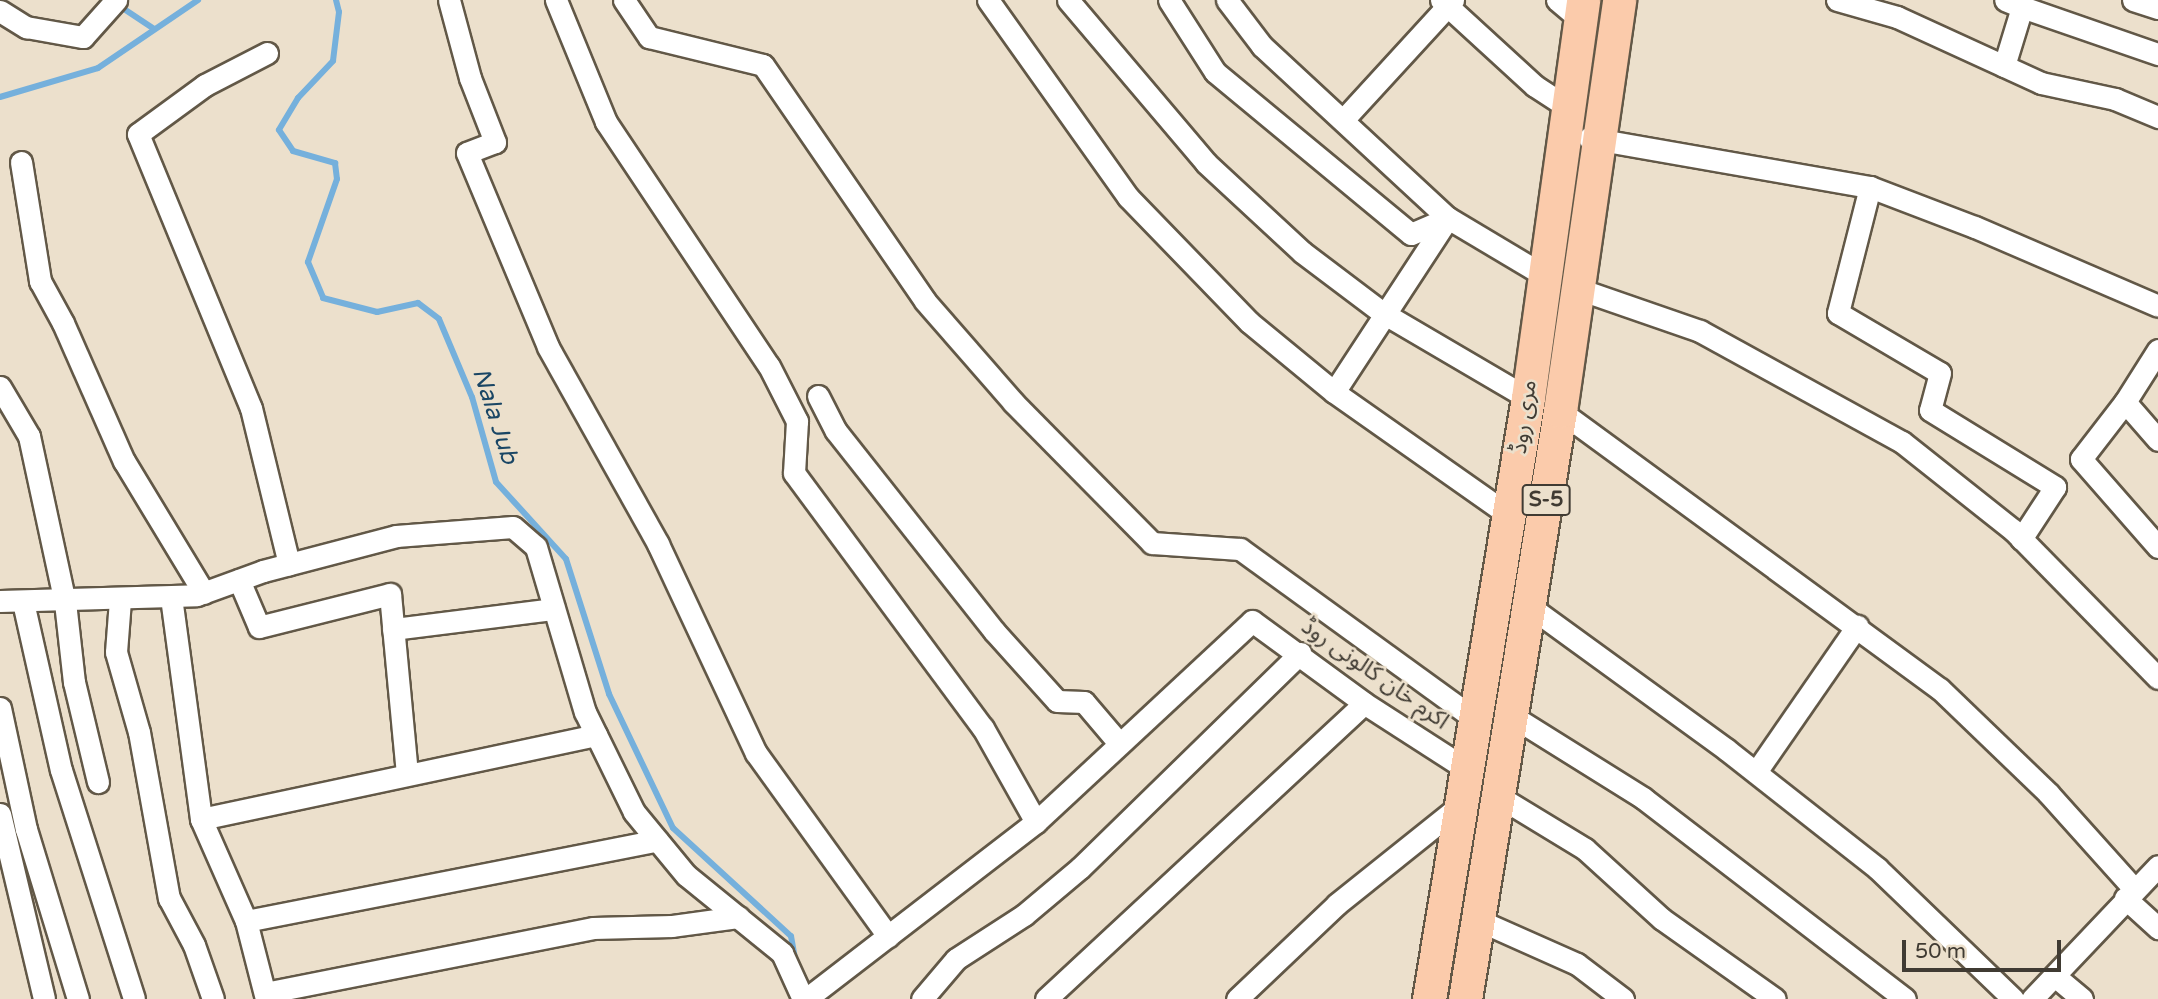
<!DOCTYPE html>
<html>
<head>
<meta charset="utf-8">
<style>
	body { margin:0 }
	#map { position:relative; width:2158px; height:999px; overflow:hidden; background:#ece0cc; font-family:"Varela Round","Noto Sans Arabic",sans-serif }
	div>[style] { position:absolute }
	.stream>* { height:6px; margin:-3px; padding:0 3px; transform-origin:3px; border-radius:3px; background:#75b0dc }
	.roads { filter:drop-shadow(2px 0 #625847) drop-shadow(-2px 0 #625847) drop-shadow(0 2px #625847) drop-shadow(0 -2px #625847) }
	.street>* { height:21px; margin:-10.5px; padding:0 10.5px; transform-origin:10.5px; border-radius:10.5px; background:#fff }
	.primary>* { height:33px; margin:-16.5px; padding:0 16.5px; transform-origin:16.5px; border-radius:16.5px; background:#fbcbab }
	span { translate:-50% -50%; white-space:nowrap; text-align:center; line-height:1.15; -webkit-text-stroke:5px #ece0cc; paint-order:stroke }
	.shield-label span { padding:2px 5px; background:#ece0cc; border:2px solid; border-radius:5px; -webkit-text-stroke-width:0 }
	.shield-label { font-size:21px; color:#403b33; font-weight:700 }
	.street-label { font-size:23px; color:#403b33 }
	.water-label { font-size:24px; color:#1a4665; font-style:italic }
	.scale { position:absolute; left:1902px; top:940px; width:159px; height:32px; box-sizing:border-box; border:4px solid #403b33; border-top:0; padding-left:9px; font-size:21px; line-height:24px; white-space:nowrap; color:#403b33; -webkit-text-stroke:5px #ece0cc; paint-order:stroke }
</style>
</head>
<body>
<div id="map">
	<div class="stream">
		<i style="left:336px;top:0;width:12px;rotate:76deg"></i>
		<i style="left:339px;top:12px;width:49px;rotate:97deg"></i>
		<i style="left:333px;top:61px;width:51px;rotate:133.4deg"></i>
		<i style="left:298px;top:98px;width:37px;rotate:121deg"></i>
		<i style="left:279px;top:130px;width:25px;rotate:56deg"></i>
		<i style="left:293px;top:151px;width:44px;rotate:15.9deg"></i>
		<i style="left:335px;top:163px;width:16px;rotate:83deg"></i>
		<i style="left:337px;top:179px;width:88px;rotate:109.3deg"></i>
		<i style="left:308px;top:262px;width:39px;rotate:67deg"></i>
		<i style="left:323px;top:298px;width:56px;rotate:14.5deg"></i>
		<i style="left:377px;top:312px;width:42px;rotate:-12.4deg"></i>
		<i style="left:418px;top:303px;width:26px;rotate:37deg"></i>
		<i style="left:439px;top:319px;width:85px;rotate:67.1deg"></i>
		<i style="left:472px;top:397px;width:88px;rotate:74.2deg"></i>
		<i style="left:496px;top:482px;width:104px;rotate:47.7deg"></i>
		<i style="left:566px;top:559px;width:142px;rotate:72.3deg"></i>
		<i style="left:609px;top:694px;width:148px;rotate:64.5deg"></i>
		<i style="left:673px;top:828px;width:160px;rotate:42.5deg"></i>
		<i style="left:791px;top:936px;width:27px;rotate:80deg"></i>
		<i style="left:118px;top:5px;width:43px;rotate:33.7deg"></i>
		<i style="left:0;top:97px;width:102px;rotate:-16.5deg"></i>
		<i style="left:98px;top:68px;width:121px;rotate:-34.2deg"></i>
	</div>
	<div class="roads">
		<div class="street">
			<i style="left:449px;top:0;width:81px;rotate:74.9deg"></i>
			<i style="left:470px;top:78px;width:69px;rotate:68.7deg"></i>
			<i style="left:495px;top:142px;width:30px;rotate:159deg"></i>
			<i style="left:467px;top:153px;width:210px;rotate:67.3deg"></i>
			<i style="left:548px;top:347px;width:226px;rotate:60.8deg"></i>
			<i style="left:658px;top:544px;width:231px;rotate:64.9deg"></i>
			<i style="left:756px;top:753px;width:226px;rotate:54.2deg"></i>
			<i style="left:556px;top:0;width:132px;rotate:67.7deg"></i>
			<i style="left:606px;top:122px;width:293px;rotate:56.3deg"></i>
			<i style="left:769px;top:366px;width:62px;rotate:63deg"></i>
			<i style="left:797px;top:421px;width:52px;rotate:93.3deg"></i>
			<i style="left:794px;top:473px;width:317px;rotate:53.5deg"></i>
			<i style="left:983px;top:728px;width:108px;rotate:60.6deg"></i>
			<i style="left:624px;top:0;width:45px;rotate:56deg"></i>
			<i style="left:649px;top:37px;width:117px;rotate:13.8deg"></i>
			<i style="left:763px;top:65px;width:286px;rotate:55.5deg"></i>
			<i style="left:925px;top:301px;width:134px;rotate:48.9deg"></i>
			<i style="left:1013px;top:402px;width:198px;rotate:45.4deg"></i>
			<i style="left:1152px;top:543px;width:88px;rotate:3.9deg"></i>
			<i style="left:1240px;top:549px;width:290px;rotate:35.9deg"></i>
			<i style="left:988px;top:0;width:242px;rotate:54.6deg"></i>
			<i style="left:1128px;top:197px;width:174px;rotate:45.9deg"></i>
			<i style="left:1249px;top:322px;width:110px;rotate:39.5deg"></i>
			<i style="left:1334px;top:392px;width:214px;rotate:35.1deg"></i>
			<i style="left:1068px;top:0;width:214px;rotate:49.7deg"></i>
			<i style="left:1206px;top:163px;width:131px;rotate:42.8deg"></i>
			<i style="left:1302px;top:252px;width:101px;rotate:37deg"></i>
			<i style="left:1383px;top:313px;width:168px;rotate:30.4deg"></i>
			<i style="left:1169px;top:0;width:85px;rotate:57.4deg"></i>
			<i style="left:1215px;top:72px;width:254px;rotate:39.6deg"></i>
			<i style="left:1411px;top:234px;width:40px;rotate:-23.4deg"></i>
			<i style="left:1448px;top:218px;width:109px;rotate:30.8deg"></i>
			<i style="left:1227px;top:0;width:58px;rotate:52.7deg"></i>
			<i style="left:1262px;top:46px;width:253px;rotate:42.8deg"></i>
			<i style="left:1448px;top:218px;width:208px;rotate:123.2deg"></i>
			<i style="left:1441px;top:0;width:127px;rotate:42.5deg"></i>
			<i style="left:1535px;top:86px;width:38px;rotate:33deg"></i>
			<i style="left:1557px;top:0;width:30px;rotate:40deg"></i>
			<i style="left:1837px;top:0;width:62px;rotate:15.8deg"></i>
			<i style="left:1897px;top:17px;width:158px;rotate:24.6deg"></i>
			<i style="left:2041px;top:83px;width:76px;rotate:12.2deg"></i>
			<i style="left:2115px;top:99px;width:47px;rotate:22.7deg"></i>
			<i style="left:2133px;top:0;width:26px;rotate:18deg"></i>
			<i style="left:2022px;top:7px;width:144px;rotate:19.1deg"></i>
			<i style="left:0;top:11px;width:31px;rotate:32deg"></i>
			<i style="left:26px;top:27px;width:58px;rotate:10deg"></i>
			<i style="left:83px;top:37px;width:50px;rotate:-48.3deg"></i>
			<i style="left:267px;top:53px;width:70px;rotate:152.7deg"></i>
			<i style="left:205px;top:85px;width:83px;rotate:143.8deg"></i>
			<i style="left:138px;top:134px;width:296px;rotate:67.6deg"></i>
			<i style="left:251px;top:408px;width:161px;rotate:76.3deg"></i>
			<i style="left:2004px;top:66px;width:62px;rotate:-73deg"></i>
			<i style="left:2022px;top:7px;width:18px;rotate:-158deg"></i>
			<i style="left:1343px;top:120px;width:163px;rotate:-47.5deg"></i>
			<i style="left:1589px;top:138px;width:285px;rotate:9.9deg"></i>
			<i style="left:1870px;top:187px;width:112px;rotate:20.9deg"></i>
			<i style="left:1975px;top:227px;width:199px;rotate:23.3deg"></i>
			<i style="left:21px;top:162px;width:121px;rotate:80.9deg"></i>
			<i style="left:40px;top:281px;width:48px;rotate:61.3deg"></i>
			<i style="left:63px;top:323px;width:151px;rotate:66.2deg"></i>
			<i style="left:124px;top:461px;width:154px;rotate:58.8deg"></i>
			<i style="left:1870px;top:187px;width:130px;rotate:104.3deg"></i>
			<i style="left:1838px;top:313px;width:118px;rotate:30.5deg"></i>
			<i style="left:1940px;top:373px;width:38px;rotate:105deg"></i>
			<i style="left:1930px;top:410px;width:147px;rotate:31.6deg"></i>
			<i style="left:2055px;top:487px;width:62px;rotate:123.2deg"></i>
			<i style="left:1576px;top:288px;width:131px;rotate:19.1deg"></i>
			<i style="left:1700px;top:331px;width:230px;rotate:28.8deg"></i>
			<i style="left:1902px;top:442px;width:142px;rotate:38.4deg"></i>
			<i style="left:2013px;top:530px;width:207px;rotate:45.6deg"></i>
			<i style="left:2158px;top:350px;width:62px;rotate:122.4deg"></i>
			<i style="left:2125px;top:402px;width:50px;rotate:49deg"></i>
			<i style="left:0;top:387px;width:57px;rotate:59.4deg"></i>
			<i style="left:29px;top:436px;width:170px;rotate:77.8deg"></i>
			<i style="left:65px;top:602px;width:81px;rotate:83.6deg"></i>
			<i style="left:74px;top:682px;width:103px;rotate:76.5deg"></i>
			<i style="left:818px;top:396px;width:39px;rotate:63deg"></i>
			<i style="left:836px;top:431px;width:255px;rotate:51.7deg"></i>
			<i style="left:994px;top:631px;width:94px;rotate:48deg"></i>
			<i style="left:1057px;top:701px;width:27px;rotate:2deg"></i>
			<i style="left:1084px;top:702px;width:52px;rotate:49.6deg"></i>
			<i style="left:2125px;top:402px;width:72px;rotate:127.7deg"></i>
			<i style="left:2081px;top:459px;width:117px;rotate:48.8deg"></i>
			<i style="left:1560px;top:411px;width:471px;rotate:36.2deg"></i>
			<i style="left:1940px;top:689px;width:150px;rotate:43.9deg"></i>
			<i style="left:2048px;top:793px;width:129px;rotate:48.1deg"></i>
			<i style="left:239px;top:580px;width:51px;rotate:66.9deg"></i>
			<i style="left:259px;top:627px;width:135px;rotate:-14.1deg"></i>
			<i style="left:390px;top:594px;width:181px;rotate:84.6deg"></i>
			<i style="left:171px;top:597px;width:224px;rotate:82.3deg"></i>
			<i style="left:201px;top:819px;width:111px;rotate:66.2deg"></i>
			<i style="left:246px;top:921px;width:81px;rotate:75.6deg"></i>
			<i style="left:120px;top:600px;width:52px;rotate:94.4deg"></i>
			<i style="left:116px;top:652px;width:83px;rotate:74deg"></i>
			<i style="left:139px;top:732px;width:169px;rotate:79.8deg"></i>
			<i style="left:169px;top:898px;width:53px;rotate:62deg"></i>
			<i style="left:194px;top:945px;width:57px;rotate:70.6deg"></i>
			<i style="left:0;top:601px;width:197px;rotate:-1.7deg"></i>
			<i style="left:197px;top:595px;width:70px;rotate:-20deg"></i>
			<i style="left:263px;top:571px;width:138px;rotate:-14.7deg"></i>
			<i style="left:396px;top:536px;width:117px;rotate:-4.4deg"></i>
			<i style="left:513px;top:527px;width:30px;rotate:41deg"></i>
			<i style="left:536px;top:547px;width:172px;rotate:73.5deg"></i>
			<i style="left:585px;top:712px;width:111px;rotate:63.9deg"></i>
			<i style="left:634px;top:812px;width:82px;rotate:50.5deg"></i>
			<i style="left:686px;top:875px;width:124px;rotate:39.1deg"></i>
			<i style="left:782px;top:953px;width:51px;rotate:65.5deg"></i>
			<i style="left:23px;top:602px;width:172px;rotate:77.3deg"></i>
			<i style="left:61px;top:770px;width:240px;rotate:72.3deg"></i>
			<i style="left:1529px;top:606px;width:245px;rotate:36deg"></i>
			<i style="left:1727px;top:750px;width:191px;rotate:38.2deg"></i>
			<i style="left:1877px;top:868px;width:189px;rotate:43.9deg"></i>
			<i style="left:393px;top:629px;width:162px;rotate:-7.1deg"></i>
			<i style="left:0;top:708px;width:124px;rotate:77.9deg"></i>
			<i style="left:26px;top:829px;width:178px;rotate:73deg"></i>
			<i style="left:1512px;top:716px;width:155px;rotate:32deg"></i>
			<i style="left:1643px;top:798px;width:330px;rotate:37.5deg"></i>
			<i style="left:1756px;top:772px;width:178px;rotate:-55.3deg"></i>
			<i style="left:1498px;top:796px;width:102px;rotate:31.3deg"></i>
			<i style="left:1585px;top:849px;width:104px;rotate:42.3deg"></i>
			<i style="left:1662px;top:919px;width:138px;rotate:35.3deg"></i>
			<i style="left:0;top:814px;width:190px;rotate:76.6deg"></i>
			<i style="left:201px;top:819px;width:404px;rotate:-12deg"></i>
			<i style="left:2125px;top:898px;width:45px;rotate:42.3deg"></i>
			<i style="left:1478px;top:920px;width:108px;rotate:24deg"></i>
			<i style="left:1577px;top:964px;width:58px;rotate:37.3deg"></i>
			<i style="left:246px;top:921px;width:419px;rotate:-11.1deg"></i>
			<i style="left:2056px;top:977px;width:34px;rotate:40deg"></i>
			<i style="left:265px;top:993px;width:334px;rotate:-11.2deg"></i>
			<i style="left:593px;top:928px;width:79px;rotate:-1.5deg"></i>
			<i style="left:672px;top:926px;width:67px;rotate:-7.8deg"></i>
			<i style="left:806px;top:999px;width:290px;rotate:-37.6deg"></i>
			<i style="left:1036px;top:822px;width:295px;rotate:-42.9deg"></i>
			<i style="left:1252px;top:621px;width:139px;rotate:36.2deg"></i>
			<i style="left:1364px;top:703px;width:124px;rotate:32.8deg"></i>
			<i style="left:922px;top:999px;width:52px;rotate:-49.6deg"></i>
			<i style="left:956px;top:959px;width:81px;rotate:-32.9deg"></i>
			<i style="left:1024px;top:915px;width:73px;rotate:-40deg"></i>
			<i style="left:1080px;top:868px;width:308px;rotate:-44.3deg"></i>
			<i style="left:1046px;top:999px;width:434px;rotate:-42.9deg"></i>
			<i style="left:1237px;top:999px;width:138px;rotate:-43.5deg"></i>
			<i style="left:1337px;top:904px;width:160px;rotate:-38.7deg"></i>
			<i style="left:2032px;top:999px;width:183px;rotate:-46.5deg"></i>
		</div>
		<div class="primary">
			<i style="left:1429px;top:999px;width:609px;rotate:-80.65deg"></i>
			<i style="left:1528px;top:398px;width:402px;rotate:-82.1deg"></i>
			<i style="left:1465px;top:999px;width:596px;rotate:-80.82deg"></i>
			<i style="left:1560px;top:411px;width:415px;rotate:-81.8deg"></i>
		</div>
	</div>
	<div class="shield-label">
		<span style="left:1546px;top:500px">S-5</span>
	</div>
	<div class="street-label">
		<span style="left:1524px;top:417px;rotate:-82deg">مری روڈ</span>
		<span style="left:1375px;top:674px;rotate:35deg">اکرم خان کالونی روڈ</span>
	</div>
	<div class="water-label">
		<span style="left:495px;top:416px;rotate:72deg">Nala Jub</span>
	</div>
	<div class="scale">50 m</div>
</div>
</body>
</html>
